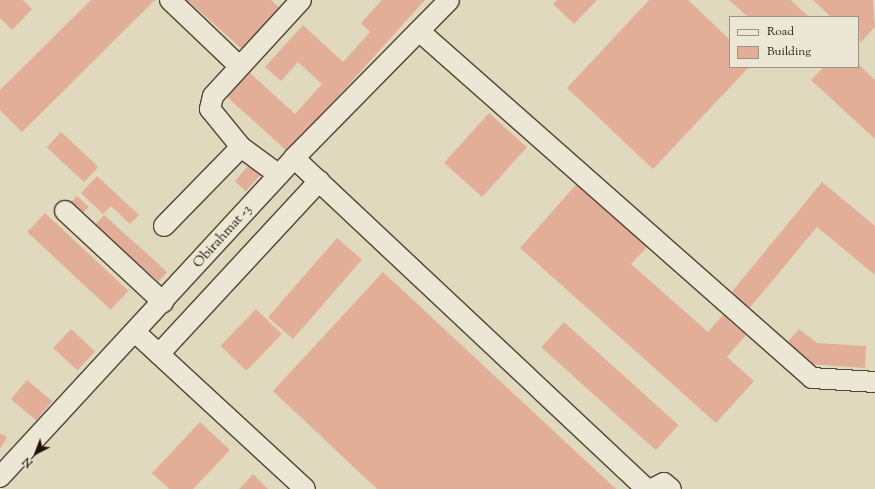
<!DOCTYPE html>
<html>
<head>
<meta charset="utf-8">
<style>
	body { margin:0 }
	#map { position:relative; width:875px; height:489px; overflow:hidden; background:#e1d9be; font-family:"Sorts Mill Goudy",serif }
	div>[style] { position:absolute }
	.building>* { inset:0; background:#e3ae97; transform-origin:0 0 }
	.roads { filter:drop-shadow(1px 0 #514436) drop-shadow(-1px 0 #514436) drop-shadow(0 1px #514436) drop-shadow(0 -1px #514436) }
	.minor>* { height:20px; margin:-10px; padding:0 10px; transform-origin:10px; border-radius:10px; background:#ece6d5 }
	span { translate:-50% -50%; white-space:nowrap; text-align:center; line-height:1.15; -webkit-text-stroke:3px #ece6d5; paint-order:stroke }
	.street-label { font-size:14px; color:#211209 }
	.legend { position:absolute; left:729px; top:16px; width:130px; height:52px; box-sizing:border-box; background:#ece6d5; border:1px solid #9b9183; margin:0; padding:5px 7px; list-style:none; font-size:12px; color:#211209 }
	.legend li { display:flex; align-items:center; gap:8px; height:20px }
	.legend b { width:20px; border:1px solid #9b9183 }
	.north { position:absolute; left:16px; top:433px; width:40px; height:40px; -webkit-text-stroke:3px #ece6d5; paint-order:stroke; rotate:222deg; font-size:11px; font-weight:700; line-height:16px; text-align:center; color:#211209 }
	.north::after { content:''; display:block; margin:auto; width:14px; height:18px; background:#211209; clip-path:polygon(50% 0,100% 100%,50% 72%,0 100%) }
</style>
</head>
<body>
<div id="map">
	<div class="building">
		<i style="clip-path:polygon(0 0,23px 0,32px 9px,12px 30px,0 18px)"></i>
		<i style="clip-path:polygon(91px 0,155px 0,22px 132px,0 110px,0 90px)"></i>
		<i style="clip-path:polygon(187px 0,271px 0,281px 9px,243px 50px)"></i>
		<i style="clip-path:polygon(382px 0,425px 0,288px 152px,226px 96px,248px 71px,295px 114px,322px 84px,298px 62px,281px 81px,265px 67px,303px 25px,343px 62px,370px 32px,361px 23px)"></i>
		<i style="clip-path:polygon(557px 0,597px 0,574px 24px,553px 4px)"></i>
		<i style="clip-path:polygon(649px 0,688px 0,730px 40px,730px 67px,749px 67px,653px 169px,567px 88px)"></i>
		<i style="clip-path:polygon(729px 0,791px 0,809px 17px,748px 17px)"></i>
		<i style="clip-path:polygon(813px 0,873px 0,875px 27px,860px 43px,858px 17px,831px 17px)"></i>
		<i style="clip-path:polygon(858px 64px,875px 80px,875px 139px,811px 80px,824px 67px,858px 67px)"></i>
		<i style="left:489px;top:113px;width:51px;height:67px;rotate:42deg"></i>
		<i style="left:61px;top:132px;width:51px;height:21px;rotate:43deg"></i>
		<i style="left:250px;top:164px;width:15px;height:23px;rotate:42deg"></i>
		<i style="clip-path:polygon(97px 176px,139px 215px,130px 224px,111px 206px,103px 214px,81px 193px)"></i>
		<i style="clip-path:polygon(582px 178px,653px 241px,631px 264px,708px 332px,723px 315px,746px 335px,727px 357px,754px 381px,716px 423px,520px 248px)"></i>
		<i style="clip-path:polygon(822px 182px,875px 226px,875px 275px,817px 227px,748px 310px,730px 294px)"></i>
		<i style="left:77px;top:196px;width:16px;height:12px;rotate:43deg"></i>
		<i style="left:45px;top:213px;width:114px;height:26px;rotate:43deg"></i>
		<i style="left:104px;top:215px;width:85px;height:13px;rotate:42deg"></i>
		<i style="left:337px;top:238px;width:33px;height:105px;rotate:41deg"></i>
		<i style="clip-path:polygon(383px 272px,616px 489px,377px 489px,273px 391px)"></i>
		<i style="left:256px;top:309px;width:36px;height:51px;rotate:44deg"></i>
		<i style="left:564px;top:322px;width:154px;height:34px;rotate:42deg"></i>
		<i style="left:71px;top:329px;width:33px;height:26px;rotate:43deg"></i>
		<i style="clip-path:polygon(799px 329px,817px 343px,866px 346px,865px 368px,807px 364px,785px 345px)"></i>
		<i style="left:27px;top:380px;width:33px;height:25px;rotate:40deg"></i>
		<i style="clip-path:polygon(200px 422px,230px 450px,193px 489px,169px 489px,152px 473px)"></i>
		<i style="clip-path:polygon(0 433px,7px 437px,0 449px)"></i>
		<i style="clip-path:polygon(253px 474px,268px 489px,239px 489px)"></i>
	</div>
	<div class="roads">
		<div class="minor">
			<i style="left:170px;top:0;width:95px;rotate:43.7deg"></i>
			<i style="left:419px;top:31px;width:524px;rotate:41.44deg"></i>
			<i style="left:812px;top:378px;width:63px;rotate:3.6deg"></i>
			<i style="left:241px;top:147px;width:49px;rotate:-129.2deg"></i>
			<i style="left:210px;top:109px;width:13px;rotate:-77deg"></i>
			<i style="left:213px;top:96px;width:130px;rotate:-47.5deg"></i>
			<i style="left:294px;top:158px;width:483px;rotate:43.2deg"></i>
			<i style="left:65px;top:211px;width:134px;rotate:42.9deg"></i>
			<i style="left:164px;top:226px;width:110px;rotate:-45.7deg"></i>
			<i style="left:241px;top:147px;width:47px;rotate:36.4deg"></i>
			<i style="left:135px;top:332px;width:231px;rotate:42.7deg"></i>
			<i style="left:159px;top:354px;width:236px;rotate:-47.2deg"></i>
			<i style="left:0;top:477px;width:434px;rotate:-47.3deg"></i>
			<i style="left:294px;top:158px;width:221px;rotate:-45.5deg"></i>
			<i style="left:652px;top:489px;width:13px;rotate:-27deg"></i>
			<i style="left:664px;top:483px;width:9px;rotate:41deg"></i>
		</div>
	</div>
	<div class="street-label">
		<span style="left:223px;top:237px;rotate:-48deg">Obirahmat -3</span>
	</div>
	<ul class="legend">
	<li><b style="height:5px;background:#ece6d5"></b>Road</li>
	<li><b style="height:11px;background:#e3ae97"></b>Building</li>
	</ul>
	<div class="north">N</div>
</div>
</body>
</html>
